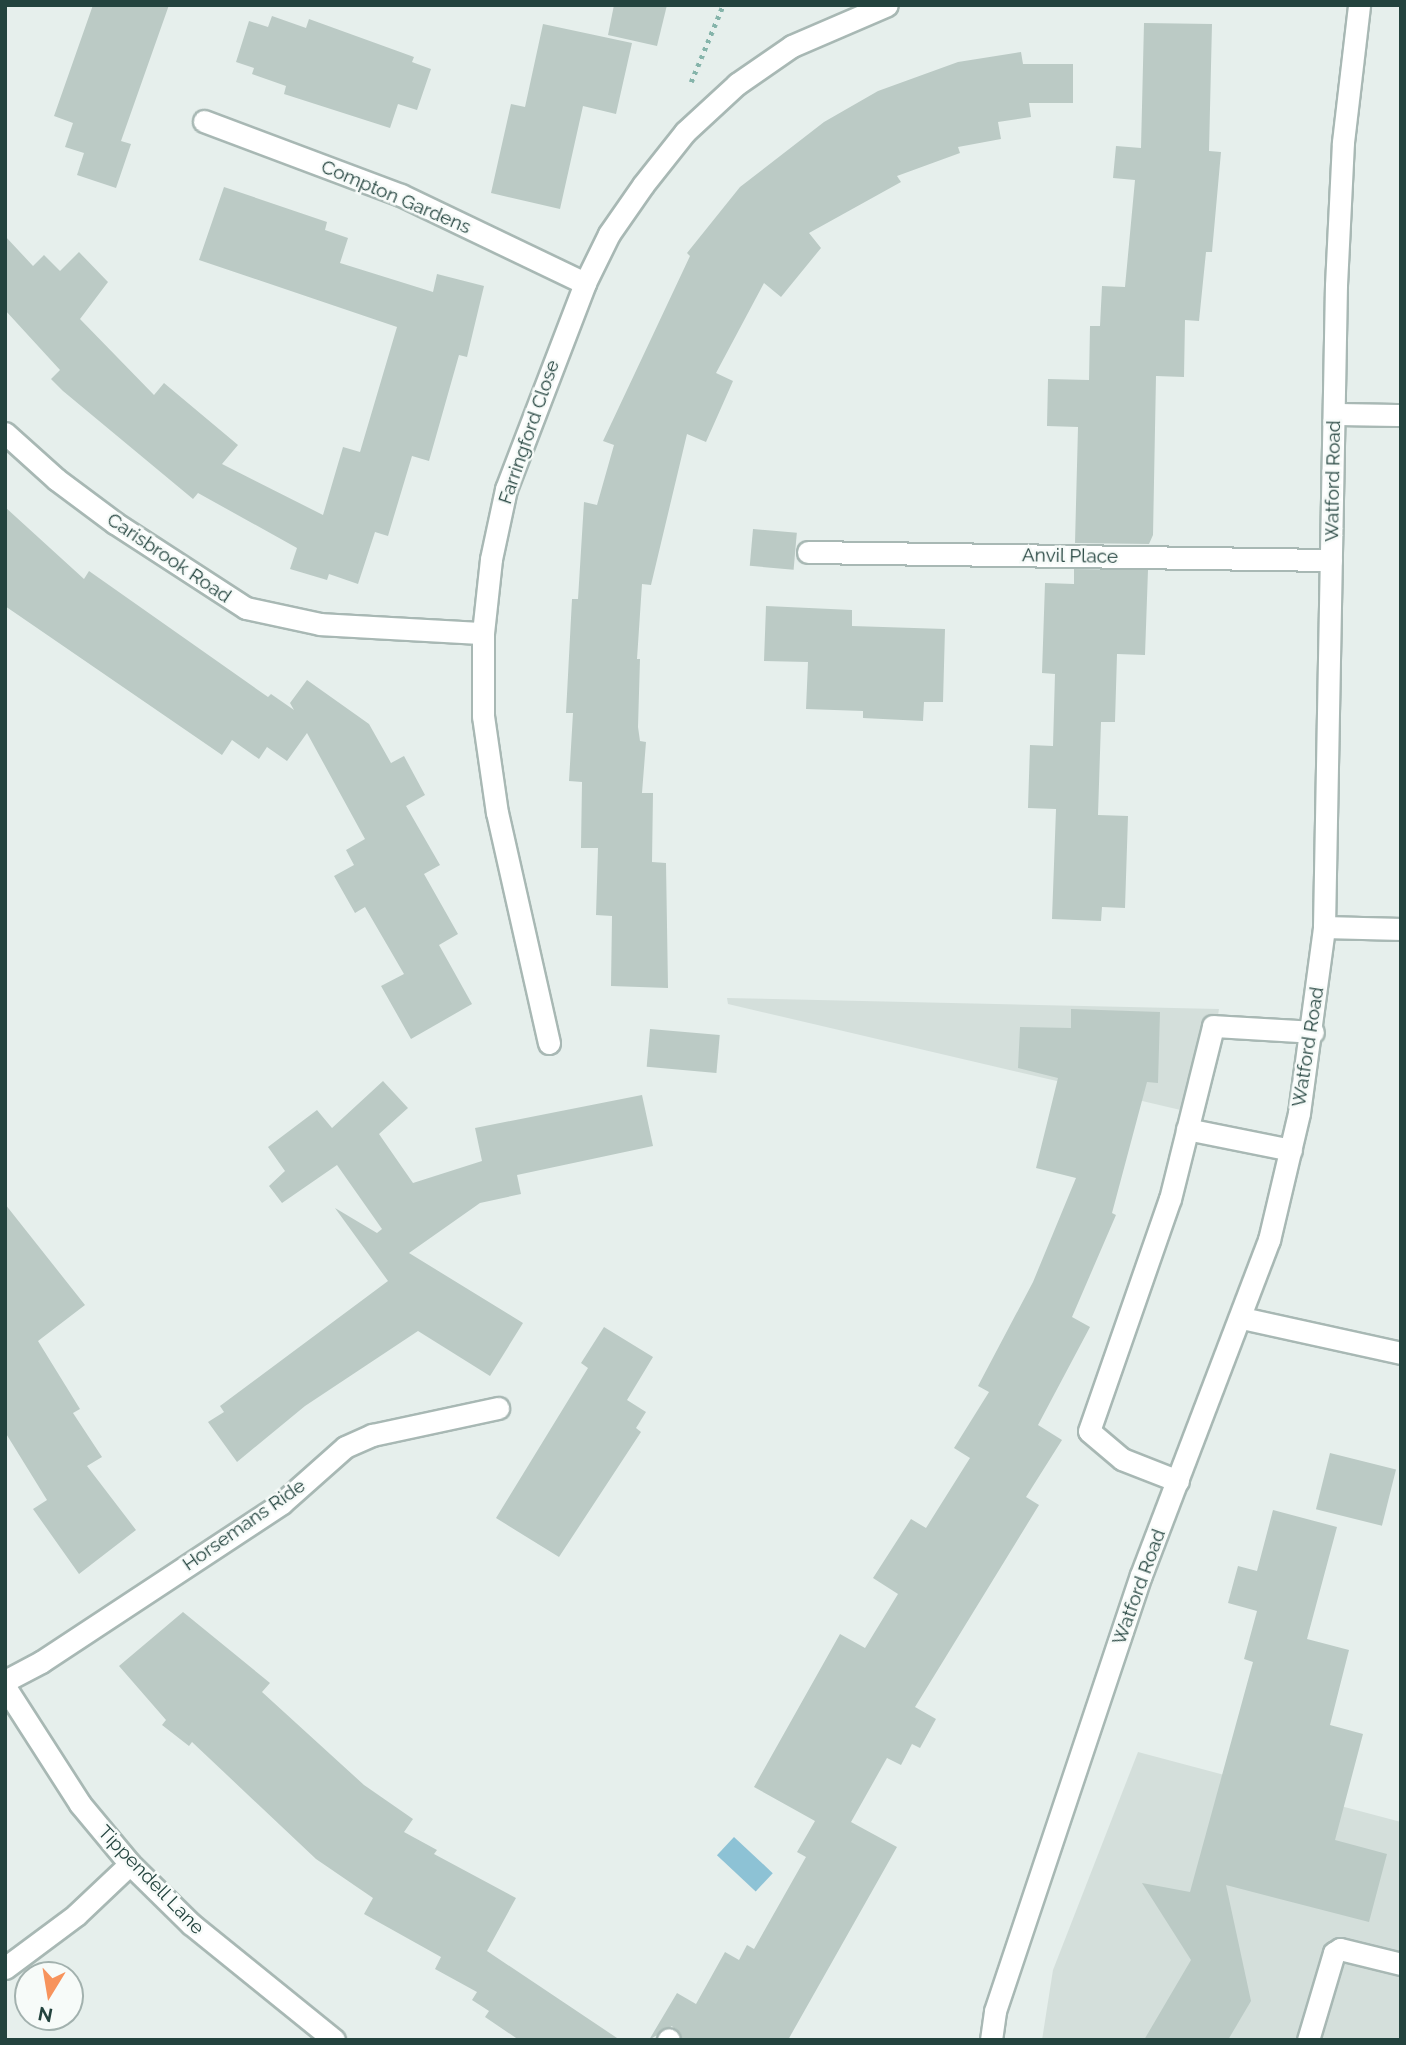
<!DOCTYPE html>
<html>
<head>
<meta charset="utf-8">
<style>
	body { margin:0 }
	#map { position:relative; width:1406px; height:2045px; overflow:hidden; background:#e6efec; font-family:Raleway,sans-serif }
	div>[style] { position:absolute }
	.built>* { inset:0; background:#d4dfdb }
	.water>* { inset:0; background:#8dc2d5; transform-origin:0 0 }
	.building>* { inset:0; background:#bbcac5; transform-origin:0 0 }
	.path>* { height:4.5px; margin-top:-2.25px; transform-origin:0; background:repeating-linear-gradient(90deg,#85b4aa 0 3.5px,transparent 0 8.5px) }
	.roads { filter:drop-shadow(2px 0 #a8b8b4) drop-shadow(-2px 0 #a8b8b4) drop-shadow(0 2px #a8b8b4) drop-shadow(0 -2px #a8b8b4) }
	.lane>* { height:21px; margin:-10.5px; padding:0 10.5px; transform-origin:10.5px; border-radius:10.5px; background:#fff }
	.street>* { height:21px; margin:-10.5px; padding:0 10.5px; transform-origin:10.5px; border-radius:10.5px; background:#fff }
	.secondary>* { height:21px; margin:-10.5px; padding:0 10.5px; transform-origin:10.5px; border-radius:10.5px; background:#fff }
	span { translate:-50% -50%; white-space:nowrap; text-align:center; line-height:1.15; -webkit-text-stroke:5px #f7fbf9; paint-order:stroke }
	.street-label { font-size:19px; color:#23433e }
	.frame { position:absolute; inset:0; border:7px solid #23433e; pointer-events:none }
	.north { position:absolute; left:14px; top:1961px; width:70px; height:70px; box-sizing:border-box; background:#f7fbf9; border:2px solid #a2b1ae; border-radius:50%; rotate:191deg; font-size:19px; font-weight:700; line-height:28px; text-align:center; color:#23433e }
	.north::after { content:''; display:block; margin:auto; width:24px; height:32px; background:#f7935c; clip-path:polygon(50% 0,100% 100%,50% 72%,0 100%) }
</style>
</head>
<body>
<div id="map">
	<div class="built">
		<i style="clip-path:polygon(727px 998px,1219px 1009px,1202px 1115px,728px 1004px)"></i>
		<i style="clip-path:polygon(1138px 1752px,1401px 1822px,1401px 2040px,1042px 2040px,1053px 1970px)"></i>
	</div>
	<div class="water">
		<i style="left:734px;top:1837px;width:53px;height:25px;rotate:43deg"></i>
	</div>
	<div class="building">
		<i style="clip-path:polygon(93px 5px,169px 5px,121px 141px,131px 144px,116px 188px,77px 175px,84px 153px,65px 147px,73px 123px,54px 116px)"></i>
		<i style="clip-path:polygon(614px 5px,667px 5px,657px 46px,608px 35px)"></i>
		<i style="clip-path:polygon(272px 16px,306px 28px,309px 19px,414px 57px,412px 62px,431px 69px,417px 110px,398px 104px,390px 128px,284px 94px,286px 86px,252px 74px,254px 68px,236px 62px,249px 21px,268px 27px)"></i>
		<i style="clip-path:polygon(1144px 23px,1212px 24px,1209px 151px,1221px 152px,1212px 252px,1206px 252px,1199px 321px,1185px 320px,1184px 377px,1156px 376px,1153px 535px,1149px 544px,1075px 543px,1078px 427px,1047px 426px,1048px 379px,1089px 380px,1090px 326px,1100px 326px,1102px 286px,1125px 287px,1135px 180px,1113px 178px,1116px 146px,1141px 148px)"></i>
		<i style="clip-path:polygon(543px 24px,632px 43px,616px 114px,583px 106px,560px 209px,491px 193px,511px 104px,525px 107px)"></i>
		<i style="clip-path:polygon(1021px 52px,1023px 64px,1073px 64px,1073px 103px,1029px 103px,1031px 117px,998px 122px,1001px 139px,958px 147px,960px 153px,897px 176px,901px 182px,809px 233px,821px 248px,781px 297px,764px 283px,716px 373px,733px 381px,706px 442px,687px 434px,651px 585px,642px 584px,637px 659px,640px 659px,638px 727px,640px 741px,646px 742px,642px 793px,653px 793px,652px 862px,666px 863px,668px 988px,611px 986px,612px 916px,596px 915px,598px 848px,581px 848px,582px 782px,569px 781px,573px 713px,566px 713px,572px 599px,578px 599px,584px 502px,597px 505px,614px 445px,603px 441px,690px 256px,687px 253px,740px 187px,824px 122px,878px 91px,958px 62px)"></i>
		<i style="clip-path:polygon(224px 187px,327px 222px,325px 230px,348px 238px,340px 263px,433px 292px,437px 274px,484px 286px,467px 357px,459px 355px,429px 461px,412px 456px,388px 536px,375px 532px,358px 584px,329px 574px,327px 580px,290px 569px,297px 548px,198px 493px,193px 499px,63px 391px,51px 379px,60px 370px,5px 310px,5px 236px,33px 266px,44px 255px,60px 271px,79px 252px,108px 282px,80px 319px,154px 395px,164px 383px,238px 445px,222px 464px,323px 515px,343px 447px,360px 452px,397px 327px,199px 260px)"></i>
		<i style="clip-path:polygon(5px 507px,84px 579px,89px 571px,268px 697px,271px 694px,294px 710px,290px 703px,307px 680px,369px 724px,391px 763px,404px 756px,425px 795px,406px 806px,440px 865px,424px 874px,458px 934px,439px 945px,472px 1004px,411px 1039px,381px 986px,404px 974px,365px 907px,355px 913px,334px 876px,354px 865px,346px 850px,365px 839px,307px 733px,287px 761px,267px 747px,259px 759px,232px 740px,222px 755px,5px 606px)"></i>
		<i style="left:753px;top:529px;width:44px;height:37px;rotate:5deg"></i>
		<i style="clip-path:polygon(1074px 569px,1148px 570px,1145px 655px,1117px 654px,1115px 722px,1101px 722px,1098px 815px,1128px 816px,1125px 908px,1102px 907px,1101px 921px,1052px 919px,1056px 809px,1028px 808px,1030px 745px,1053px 746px,1055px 674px,1042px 673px,1045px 583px,1074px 584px)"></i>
		<i style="clip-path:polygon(766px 606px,852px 610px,852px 626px,945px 629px,943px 702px,924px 702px,923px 721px,863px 718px,863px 711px,806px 709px,808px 662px,764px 661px)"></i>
		<i style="clip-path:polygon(1071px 1009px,1160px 1012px,1158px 1083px,1147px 1082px,1112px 1213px,1116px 1215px,1072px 1317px,1090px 1327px,1038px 1425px,1062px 1440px,1026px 1497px,1039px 1505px,915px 1707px,936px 1719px,920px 1748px,912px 1744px,901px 1765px,887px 1758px,851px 1822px,897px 1847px,788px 2040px,682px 2040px,672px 2026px,649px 2040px,677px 1993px,696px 2004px,725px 1952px,739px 1960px,747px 1945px,754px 1949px,806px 1857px,797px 1852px,815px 1821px,754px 1787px,840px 1634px,865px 1648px,898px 1594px,873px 1578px,911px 1519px,926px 1528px,970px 1458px,954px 1448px,989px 1392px,978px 1386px,1033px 1282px,1076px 1178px,1036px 1168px,1058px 1078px,1018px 1068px,1020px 1027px,1071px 1028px)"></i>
		<i style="left:650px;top:1029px;width:70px;height:38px;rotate:5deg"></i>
		<i style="clip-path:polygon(383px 1081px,408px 1108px,379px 1134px,413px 1183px,482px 1161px,475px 1128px,642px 1095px,653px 1146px,517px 1175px,521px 1194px,480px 1203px,409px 1253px,523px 1323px,490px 1376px,418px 1331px,305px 1406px,237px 1462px,208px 1422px,224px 1412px,220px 1406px,388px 1281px,335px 1208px,377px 1233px,382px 1229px,337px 1165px,282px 1203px,269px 1186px,285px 1171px,268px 1147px,317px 1110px,332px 1128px)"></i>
		<i style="clip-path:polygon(5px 1204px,85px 1305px,38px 1341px,80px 1409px,73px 1413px,102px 1457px,87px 1466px,136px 1530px,79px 1574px,33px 1509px,47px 1500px,5px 1432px)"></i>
		<i style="clip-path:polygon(604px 1327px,653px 1357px,627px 1400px,646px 1412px,636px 1428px,641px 1432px,559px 1557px,496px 1518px,588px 1368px,581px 1363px)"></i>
		<i style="left:1330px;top:1453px;width:68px;height:58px;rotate:14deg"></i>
		<i style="clip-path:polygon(1273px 1510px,1337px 1527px,1307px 1639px,1349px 1650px,1330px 1725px,1363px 1734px,1335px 1840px,1387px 1854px,1369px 1922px,1226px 1885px,1251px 2001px,1228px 2040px,1144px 2040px,1191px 1960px,1142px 1883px,1190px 1892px,1253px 1662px,1244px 1659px,1257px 1611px,1228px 1603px,1238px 1566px,1257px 1571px)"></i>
		<i style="clip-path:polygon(183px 1612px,270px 1683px,262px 1692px,364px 1785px,413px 1819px,404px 1832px,437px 1850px,434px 1854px,516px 1898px,487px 1951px,620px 2040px,519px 2040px,485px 2017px,489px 2011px,472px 2000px,477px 1992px,435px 1969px,441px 1957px,364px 1914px,373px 1898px,316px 1859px,192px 1742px,189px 1746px,162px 1725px,166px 1720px,119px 1666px)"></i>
	</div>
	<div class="path">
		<i style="left:691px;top:82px;width:83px;rotate:-67.4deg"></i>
	</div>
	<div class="roads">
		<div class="lane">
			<i style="left:808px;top:552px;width:523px;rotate:0.88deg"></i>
			<i style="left:1324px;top:927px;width:77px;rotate:1.5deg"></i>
			<i style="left:1187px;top:1129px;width:106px;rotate:11.4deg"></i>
			<i style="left:1178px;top:1481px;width:60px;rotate:-158.6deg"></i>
			<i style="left:1122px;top:1459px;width:43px;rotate:-139.7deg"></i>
			<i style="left:1089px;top:1431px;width:246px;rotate:-70.8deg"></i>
			<i style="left:1170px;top:1199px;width:178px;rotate:-76deg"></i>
			<i style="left:1213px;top:1026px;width:100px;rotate:3.4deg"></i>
			<i style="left:5px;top:1681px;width:41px;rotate:-27.8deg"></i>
			<i style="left:41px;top:1662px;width:289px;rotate:-33.4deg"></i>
			<i style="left:282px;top:1503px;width:84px;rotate:-41.6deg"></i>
			<i style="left:345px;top:1447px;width:30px;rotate:-24deg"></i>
			<i style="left:372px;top:1435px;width:129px;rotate:-12.1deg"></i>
			<i style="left:668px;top:2040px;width:1px;rotate:-45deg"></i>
			<i style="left:1308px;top:2040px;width:91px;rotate:-73.4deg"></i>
			<i style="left:1334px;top:1953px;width:7px;rotate:-34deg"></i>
			<i style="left:1340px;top:1949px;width:63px;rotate:13.8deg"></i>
		</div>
		<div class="street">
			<i style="left:204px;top:121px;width:210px;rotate:20.6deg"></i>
			<i style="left:401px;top:195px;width:204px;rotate:25.6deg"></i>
			<i style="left:1334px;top:414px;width:67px;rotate:0.9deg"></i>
			<i style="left:5px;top:433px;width:69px;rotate:42deg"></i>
			<i style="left:56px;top:479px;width:74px;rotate:36.7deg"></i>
			<i style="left:115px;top:523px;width:156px;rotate:33deg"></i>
			<i style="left:246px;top:608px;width:76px;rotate:12.2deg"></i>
			<i style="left:320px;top:624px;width:163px;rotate:3.2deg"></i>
			<i style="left:549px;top:1043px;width:236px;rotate:-102.7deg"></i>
			<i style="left:497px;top:813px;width:98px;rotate:-98.2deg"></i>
			<i style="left:483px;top:716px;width:83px;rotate:-90deg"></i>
			<i style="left:483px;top:633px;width:74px;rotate:-83.8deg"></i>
			<i style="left:491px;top:559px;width:72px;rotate:-77.9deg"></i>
			<i style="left:506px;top:489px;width:221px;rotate:-69deg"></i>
			<i style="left:585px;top:283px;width:55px;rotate:-63.9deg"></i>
			<i style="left:609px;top:234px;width:60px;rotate:-55.2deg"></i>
			<i style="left:643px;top:185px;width:68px;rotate:-51.6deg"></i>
			<i style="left:685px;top:132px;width:71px;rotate:-42.7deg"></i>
			<i style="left:737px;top:84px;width:67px;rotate:-34.6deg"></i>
			<i style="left:792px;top:46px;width:103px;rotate:-23.3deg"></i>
			<i style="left:1242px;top:1318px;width:163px;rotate:12.4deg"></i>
			<i style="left:5px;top:1968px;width:89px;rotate:-36.7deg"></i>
			<i style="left:76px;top:1915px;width:74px;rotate:-43.4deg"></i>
		</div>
		<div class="secondary">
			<i style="left:5px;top:1687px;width:139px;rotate:57.3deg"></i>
			<i style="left:80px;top:1804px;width:78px;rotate:50.2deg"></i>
			<i style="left:130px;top:1864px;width:86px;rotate:44.5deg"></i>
			<i style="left:191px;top:1924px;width:184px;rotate:39deg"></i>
			<i style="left:991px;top:2040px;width:29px;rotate:-82deg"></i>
			<i style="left:995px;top:2011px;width:460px;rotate:-71.5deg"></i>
			<i style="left:1141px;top:1575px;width:359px;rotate:-69.1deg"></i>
			<i style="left:1269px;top:1240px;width:130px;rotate:-76.7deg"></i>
			<i style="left:1299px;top:1113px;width:188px;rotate:-82.3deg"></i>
			<i style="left:1324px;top:927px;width:642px;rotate:-88.93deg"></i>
			<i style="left:1336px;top:285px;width:143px;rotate:-87.2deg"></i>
			<i style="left:1343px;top:142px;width:138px;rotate:-83.3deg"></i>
		</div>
	</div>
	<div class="street-label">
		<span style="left:396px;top:197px;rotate:23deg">Compton Gardens</span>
		<span style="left:529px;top:432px;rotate:-71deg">Farringford Close</span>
		<span style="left:1333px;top:481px;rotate:-89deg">Watford Road</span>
		<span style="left:1070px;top:556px;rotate:1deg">Anvil Place</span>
		<span style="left:169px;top:558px;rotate:34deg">Carisbrook Road</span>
		<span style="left:1308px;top:1047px;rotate:-81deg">Watford Road</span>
		<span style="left:244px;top:1525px;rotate:-35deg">Horsemans Ride</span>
		<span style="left:1139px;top:1587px;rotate:-70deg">Watford Road</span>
		<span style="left:151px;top:1880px;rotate:46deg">Tippendell Lane</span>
	</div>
	<div class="frame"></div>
	<div class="north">N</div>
</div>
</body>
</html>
